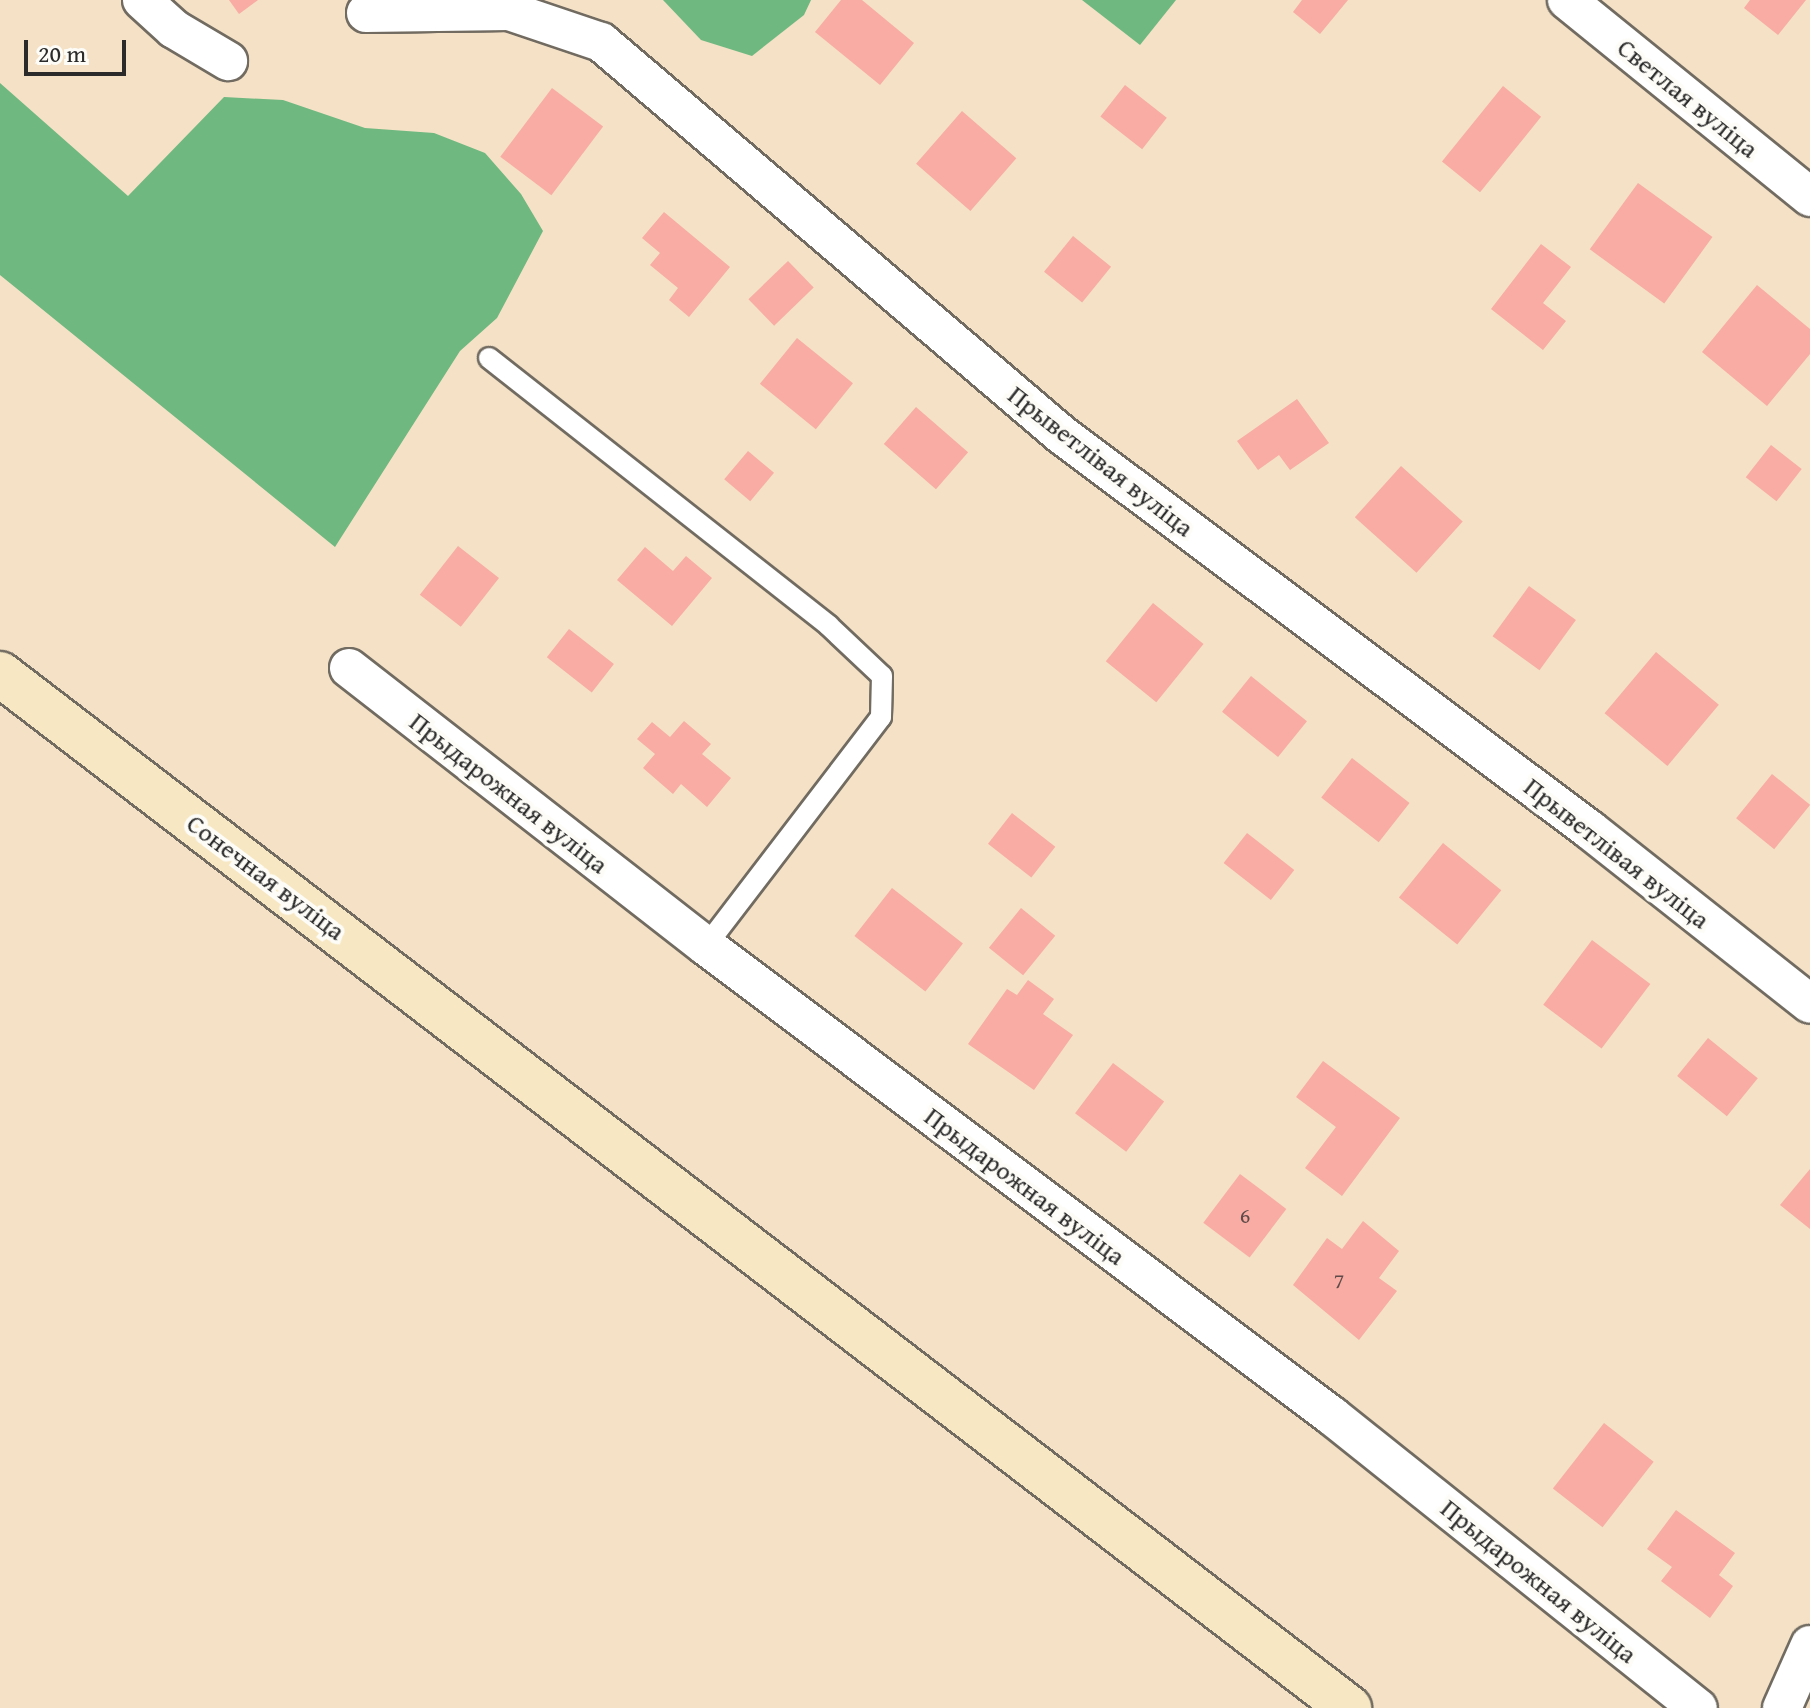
<!DOCTYPE html>
<html>
<head>
<meta charset="utf-8">
<style>
	body { margin:0 }
	#map { position:relative; width:1810px; height:1708px; overflow:hidden; background:#f4e1c6; font-family:"Gentium Book Plus",serif }
	div>[style] { position:absolute }
	.forest>* { inset:0; background:#6fb880 }
	.building>* { inset:0; background:#f8aca3; transform-origin:0 0 }
	.roads { filter:drop-shadow(2px 0 #716b61) drop-shadow(-2px 0 #716b61) drop-shadow(0 2px #716b61) drop-shadow(0 -2px #716b61) }
	.lane>* { height:20px; margin:-10px; padding:0 10px; transform-origin:10px; border-radius:10px; background:#fff }
	.street>* { height:38px; margin:-19px; padding:0 19px; transform-origin:19px; border-radius:19px; background:#fff }
	.secondary>* { height:44px; margin:-22px; padding:0 22px; transform-origin:22px; border-radius:22px; background:#f7e8c3 }
	span { translate:-50% -50%; white-space:nowrap; text-align:center; line-height:1.15; -webkit-text-stroke:8px #fdfcf7; paint-order:stroke }
	.number-label { font-size:22px; color:#5e4b49 }
	.number-label span { -webkit-text-stroke-width:0 }
	.street-label { font-size:26px; color:#2b2b2b }
	.scale { position:absolute; left:24px; top:40px; width:102px; height:36px; box-sizing:border-box; border:4px solid #2b2b2b; border-top:0; padding-left:10px; font-size:24px; line-height:28px; white-space:nowrap; color:#2b2b2b; -webkit-text-stroke:6px #fdfcf7; paint-order:stroke }
</style>
</head>
<body>
<div id="map">
	<div class="forest">
		<i style="clip-path:polygon(663px 0,811px 0,804px 15px,752px 56px,701px 40px)"></i>
		<i style="clip-path:polygon(1082px 0,1176px 0,1140px 45px)"></i>
		<i style="clip-path:polygon(0 83px,128px 196px,224px 97px,283px 100px,365px 128px,434px 133px,485px 153px,521px 194px,543px 231px,497px 318px,460px 351px,335px 547px,0 275px)"></i>
	</div>
	<div class="building">
		<i style="clip-path:polygon(229px 0,258px 0,239px 14px)"></i>
		<i style="clip-path:polygon(841px 0,862px 0,914px 43px,880px 85px,815px 32px)"></i>
		<i style="clip-path:polygon(1302px 0,1348px 0,1320px 34px,1293px 12px)"></i>
		<i style="clip-path:polygon(1750px 0,1806px 0,1778px 35px,1744px 8px)"></i>
		<i style="left:1125px;top:85px;width:53px;height:40px;rotate:38deg"></i>
		<i style="left:1503px;top:86px;width:49px;height:97px;rotate:39deg"></i>
		<i style="left:552px;top:88px;width:64px;height:86px;rotate:37deg"></i>
		<i style="left:962px;top:111px;width:72px;height:70px;rotate:41deg"></i>
		<i style="left:1638px;top:183px;width:92px;height:82px;rotate:36deg"></i>
		<i style="clip-path:polygon(664px 212px,730px 267px,689px 317px,669px 300px,678px 288px,650px 265px,660px 253px,642px 238px)"></i>
		<i style="left:1073px;top:236px;width:49px;height:46px;rotate:39deg"></i>
		<i style="clip-path:polygon(1541px 244px,1571px 267px,1543px 303px,1566px 321px,1543px 350px,1491px 309px)"></i>
		<i style="left:788px;top:261px;width:37px;height:55px;rotate:46deg"></i>
		<i style="clip-path:polygon(1757px 285px,1810px 329px,1810px 354px,1767px 406px,1702px 352px)"></i>
		<i style="left:797px;top:338px;width:72px;height:59px;rotate:39deg"></i>
		<i style="clip-path:polygon(1297px 399px,1329px 443px,1290px 470px,1279px 455px,1258px 470px,1237px 441px)"></i>
		<i style="left:916px;top:407px;width:69px;height:49px;rotate:41deg"></i>
		<i style="left:1771px;top:445px;width:39px;height:41px;rotate:38deg"></i>
		<i style="left:748px;top:451px;width:34px;height:37px;rotate:40deg"></i>
		<i style="left:1401px;top:466px;width:83px;height:69px;rotate:42deg"></i>
		<i style="left:458px;top:546px;width:52px;height:62px;rotate:38deg"></i>
		<i style="clip-path:polygon(645px 547px,673px 571px,686px 556px,712px 578px,672px 626px,617px 580px)"></i>
		<i style="left:1529px;top:586px;width:58px;height:62px;rotate:36deg"></i>
		<i style="left:1153px;top:603px;width:65px;height:75px;rotate:39deg"></i>
		<i style="left:569px;top:629px;width:57px;height:36px;rotate:38deg"></i>
		<i style="left:1656px;top:652px;width:82px;height:80px;rotate:40deg"></i>
		<i style="left:1251px;top:676px;width:72px;height:46px;rotate:39deg"></i>
		<i style="clip-path:polygon(684px 721px,711px 744px,702px 754px,731px 778px,707px 807px,681px 784px,673px 794px,643px 768px,655px 754px,637px 739px,652px 722px,670px 737px)"></i>
		<i style="left:1352px;top:758px;width:73px;height:50px;rotate:38deg"></i>
		<i style="left:1772px;top:774px;width:49px;height:57px;rotate:39deg"></i>
		<i style="left:1012px;top:813px;width:55px;height:39px;rotate:38deg"></i>
		<i style="left:1247px;top:833px;width:60px;height:38px;rotate:38deg"></i>
		<i style="left:1443px;top:843px;width:75px;height:70px;rotate:39deg"></i>
		<i style="left:892px;top:888px;width:90px;height:61px;rotate:38deg"></i>
		<i style="left:1021px;top:908px;width:44px;height:51px;rotate:39deg"></i>
		<i style="left:1592px;top:940px;width:73px;height:81px;rotate:37deg"></i>
		<i style="clip-path:polygon(1028px 980px,1054px 999px,1043px 1014px,1073px 1035px,1034px 1090px,968px 1044px,1007px 989px,1017px 995px)"></i>
		<i style="left:1708px;top:1038px;width:64px;height:49px;rotate:39deg"></i>
		<i style="clip-path:polygon(1323px 1061px,1400px 1118px,1342px 1196px,1305px 1168px,1336px 1127px,1296px 1097px)"></i>
		<i style="left:1113px;top:1063px;width:64px;height:63px;rotate:37deg"></i>
		<i style="clip-path:polygon(1810px 1169px,1810px 1229px,1780px 1205px)"></i>
		<i style="left:1240px;top:1174px;width:58px;height:61px;rotate:37deg"></i>
		<i style="clip-path:polygon(1363px 1221px,1399px 1251px,1379px 1278px,1397px 1291px,1359px 1340px,1293px 1285px,1327px 1238px,1342px 1249px)"></i>
		<i style="left:1604px;top:1423px;width:63px;height:83px;rotate:38deg"></i>
		<i style="clip-path:polygon(1676px 1510px,1735px 1553px,1719px 1575px,1733px 1586px,1710px 1618px,1661px 1581px,1672px 1567px,1647px 1549px)"></i>
	</div>
	<div class="roads">
		<div class="lane">
			<i style="left:489px;top:358px;width:432px;rotate:38.2deg"></i>
			<i style="left:828px;top:625px;width:74px;rotate:43.4deg"></i>
			<i style="left:882px;top:676px;width:41px;rotate:91.4deg"></i>
			<i style="left:881px;top:717px;width:288px;rotate:127.4deg"></i>
		</div>
		<div class="street">
			<i style="left:142px;top:0;width:43px;rotate:42.2deg"></i>
			<i style="left:174px;top:29px;width:63px;rotate:30.7deg"></i>
			<i style="left:1567px;top:0;width:313px;rotate:39deg"></i>
			<i style="left:366px;top:13px;width:143px;rotate:-0.8deg"></i>
			<i style="left:509px;top:11px;width:97px;rotate:18.6deg"></i>
			<i style="left:601px;top:42px;width:606px;rotate:40.45deg"></i>
			<i style="left:1062px;top:435px;width:659px;rotate:36.8deg"></i>
			<i style="left:1590px;top:830px;width:280px;rotate:38.3deg"></i>
			<i style="left:349px;top:668px;width:452px;rotate:37.9deg"></i>
			<i style="left:706px;top:946px;width:783px;rotate:36.9deg"></i>
			<i style="left:1332px;top:1416px;width:468px;rotate:38.6deg"></i>
			<i style="left:1782px;top:1708px;width:69px;rotate:-66deg"></i>
		</div>
		<div class="secondary">
			<i style="left:0;top:674px;width:1700px;rotate:37.47deg"></i>
		</div>
	</div>
	<div class="number-label">
		<span style="left:1245px;top:1216px">6</span>
		<span style="left:1339px;top:1281px">7</span>
	</div>
	<div class="street-label">
		<span style="left:1688px;top:98px;rotate:39deg">Светлая вуліца</span>
		<span style="left:1101px;top:461px;rotate:38deg">Прыветлівая вуліца</span>
		<span style="left:509px;top:793px;rotate:38deg">Прыдарожная вуліца</span>
		<span style="left:1617px;top:853px;rotate:38deg">Прыветлівая вуліца</span>
		<span style="left:266px;top:877px;rotate:37deg">Сонечная вуліца</span>
		<span style="left:1025px;top:1186px;rotate:37deg">Прыдарожная вуліца</span>
		<span style="left:1539px;top:1581px;rotate:39deg">Прыдарожная вуліца</span>
	</div>
	<div class="scale">20 m</div>
</div>
</body>
</html>
